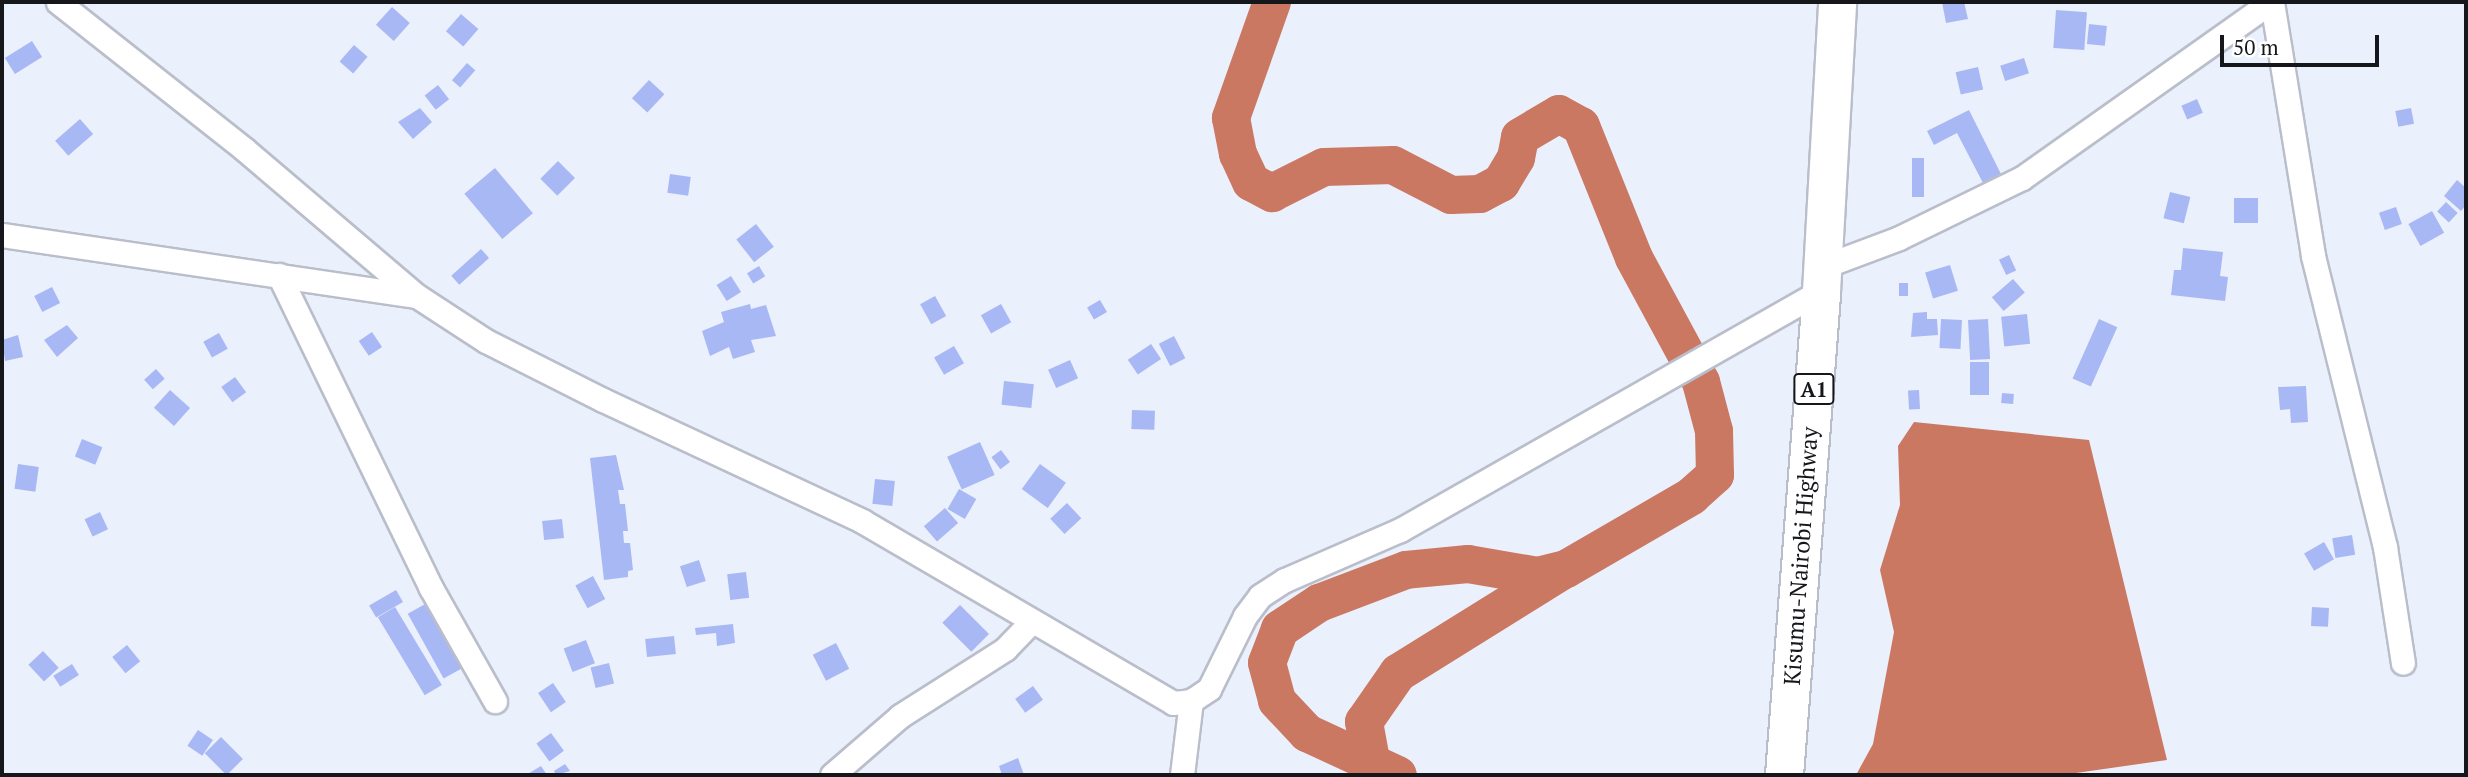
<!DOCTYPE html>
<html>
<head>
<meta charset="utf-8">
<style>
	body { margin:0 }
	#map { position:relative; width:2468px; height:777px; overflow:hidden; background:#ebf0fd; font-family:"PT Serif",serif }
	div>[style] { position:absolute }
	.water>* { inset:0; background:#cb7862 }
	.river>* { height:38px; margin:-19px; padding:0 19px; transform-origin:19px; border-radius:19px; background:#cb7862 }
	.building>* { inset:0; background:#a8b8f4; transform-origin:0 0 }
	.roads { filter:drop-shadow(2px 0 #babecb) drop-shadow(-2px 0 #babecb) drop-shadow(0 2px #babecb) drop-shadow(0 -2px #babecb) }
	.minor>* { height:23px; margin:-11.5px; padding:0 11.5px; transform-origin:11.5px; border-radius:11.5px; background:#fff }
	.trunk>* { height:37px; margin:-18.5px; padding:0 18.5px; transform-origin:18.5px; border-radius:18.5px; background:#fff }
	span { translate:-50% -50%; white-space:nowrap; text-align:center; line-height:1.15; -webkit-text-stroke:5px #fff; paint-order:stroke }
	.shield-label span { padding:2px 5px; background:#fff; border:2px solid; border-radius:5px; -webkit-text-stroke-width:0 }
	.shield-label { font-size:21px; color:#15171b; font-weight:700 }
	.street-label { font-size:23px; color:#15171b }
	.frame { position:absolute; inset:0; border:4px solid #15171b; pointer-events:none }
	.scale { position:absolute; left:2220px; top:35px; width:159px; height:32px; box-sizing:border-box; border:4px solid #15171b; border-top:0; padding-left:9px; font-size:21px; line-height:24px; white-space:nowrap; color:#15171b; -webkit-text-stroke:5px #fff; paint-order:stroke }
</style>
</head>
<body>
<div id="map">
	<div class="water">
		<i style="clip-path:polygon(1914px 422px,2089px 440px,2167px 760px,2062px 775px,1856px 775px,1873px 744px,1894px 632px,1880px 570px,1900px 505px,1898px 446px)"></i>
	</div>
	<div class="river">
		<i style="left:1272px;top:2px;width:123px;rotate:109.5deg"></i>
		<i style="left:1231px;top:118px;width:37px;rotate:79deg"></i>
		<i style="left:1238px;top:154px;width:31px;rotate:65deg"></i>
		<i style="left:1251px;top:182px;width:24px;rotate:28deg"></i>
		<i style="left:1272px;top:193px;width:58px;rotate:-26.6deg"></i>
		<i style="left:1324px;top:167px;width:69px;rotate:-1.7deg"></i>
		<i style="left:1393px;top:165px;width:65px;rotate:27.3deg"></i>
		<i style="left:1451px;top:195px;width:29px;rotate:-2deg"></i>
		<i style="left:1480px;top:194px;width:24px;rotate:-28deg"></i>
		<i style="left:1501px;top:183px;width:29px;rotate:-59deg"></i>
		<i style="left:1516px;top:158px;width:21px;rotate:-79deg"></i>
		<i style="left:1520px;top:137px;width:45px;rotate:-30.5deg"></i>
		<i style="left:1559px;top:114px;width:25px;rotate:29deg"></i>
		<i style="left:1581px;top:126px;width:142px;rotate:68.1deg"></i>
		<i style="left:1634px;top:258px;width:141px;rotate:61.6deg"></i>
		<i style="left:1701px;top:382px;width:51px;rotate:75.1deg"></i>
		<i style="left:1714px;top:431px;width:44px;rotate:88.7deg"></i>
		<i style="left:1715px;top:475px;width:31px;rotate:138deg"></i>
		<i style="left:1692px;top:496px;width:146px;rotate:149.9deg"></i>
		<i style="left:1566px;top:569px;width:29px;rotate:166deg"></i>
		<i style="left:1538px;top:576px;width:71px;rotate:-170.3deg"></i>
		<i style="left:1468px;top:564px;width:62px;rotate:174.5deg"></i>
		<i style="left:1406px;top:570px;width:93px;rotate:159.2deg"></i>
		<i style="left:1319px;top:603px;width:47px;rotate:146.3deg"></i>
		<i style="left:1280px;top:629px;width:36px;rotate:111deg"></i>
		<i style="left:1267px;top:663px;width:39px;rotate:75deg"></i>
		<i style="left:1277px;top:701px;width:44px;rotate:46.8deg"></i>
		<i style="left:1307px;top:733px;width:100px;rotate:24.8deg"></i>
		<i style="left:1372px;top:766px;width:45px;rotate:-100.3deg"></i>
		<i style="left:1364px;top:722px;width:60px;rotate:-55.2deg"></i>
		<i style="left:1398px;top:673px;width:191px;rotate:-31.9deg"></i>
	</div>
	<div class="building">
		<i style="clip-path:polygon(1942px 2px,1964px 2px,1968px 19px,1946px 23px)"></i>
		<i style="left:392px;top:7px;width:24px;height:24px;rotate:42deg"></i>
		<i style="left:2056px;top:10px;width:31px;height:38px;rotate:4deg"></i>
		<i style="left:461px;top:14px;width:23px;height:23px;rotate:41deg"></i>
		<i style="left:2089px;top:24px;width:18px;height:20px;rotate:6deg"></i>
		<i style="left:32px;top:41px;width:19px;height:32px;rotate:58deg"></i>
		<i style="left:354px;top:45px;width:18px;height:22px;rotate:41deg"></i>
		<i style="left:2024px;top:58px;width:16px;height:25px;rotate:72deg"></i>
		<i style="left:467px;top:63px;width:11px;height:23px;rotate:41deg"></i>
		<i style="left:1978px;top:67px;width:23px;height:23px;rotate:77deg"></i>
		<i style="left:649px;top:80px;width:21px;height:25px;rotate:43deg"></i>
		<i style="left:438px;top:85px;width:18px;height:17px;rotate:52deg"></i>
		<i style="left:2197px;top:99px;width:15px;height:17px;rotate:67deg"></i>
		<i style="clip-path:polygon(420px 108px,432px 122px,413px 139px,398px 122px)"></i>
		<i style="left:2411px;top:108px;width:16px;height:16px;rotate:79deg"></i>
		<i style="clip-path:polygon(1969px 110px,2001px 174px,1983px 183px,1957px 133px,1934px 145px,1927px 131px)"></i>
		<i style="left:80px;top:119px;width:20px;height:33px;rotate:49deg"></i>
		<i style="left:1912px;top:158px;width:12px;height:39px"></i>
		<i style="left:558px;top:161px;width:24px;height:25px;rotate:45deg"></i>
		<i style="left:495px;top:168px;width:59px;height:40px;rotate:50deg"></i>
		<i style="left:670px;top:174px;width:21px;height:19px;rotate:8deg"></i>
		<i style="clip-path:polygon(2457px 180px,2466px 188px,2466px 205px,2461px 211px,2444px 196px)"></i>
		<i style="left:2170px;top:192px;width:21px;height:27px;rotate:14deg"></i>
		<i style="left:2234px;top:198px;width:24px;height:25px"></i>
		<i style="left:2446px;top:202px;width:16px;height:13px;rotate:43deg"></i>
		<i style="left:2396px;top:207px;width:18px;height:18px;rotate:71deg"></i>
		<i style="left:2432px;top:211px;width:25px;height:27px;rotate:61deg"></i>
		<i style="left:756px;top:224px;width:29px;height:25px;rotate:52deg"></i>
		<i style="clip-path:polygon(2183px 248px,2223px 252px,2220px 276px,2228px 277px,2225px 301px,2171px 295px,2174px 270px,2181px 270px)"></i>
		<i style="left:481px;top:249px;width:12px;height:40px;rotate:48deg"></i>
		<i style="left:2009px;top:255px;width:17px;height:11px;rotate:65deg"></i>
		<i style="left:1950px;top:265px;width:27px;height:26px;rotate:73deg"></i>
		<i style="left:759px;top:266px;width:12px;height:14px;rotate:59deg"></i>
		<i style="left:731px;top:276px;width:19px;height:17px;rotate:58deg"></i>
		<i style="left:2013px;top:279px;width:18px;height:28px;rotate:49deg"></i>
		<i style="left:1899px;top:283px;width:9px;height:13px"></i>
		<i style="left:52px;top:287px;width:18px;height:20px;rotate:63deg"></i>
		<i style="left:935px;top:296px;width:23px;height:17px;rotate:61deg"></i>
		<i style="left:1100px;top:300px;width:14px;height:15px;rotate:60deg"></i>
		<i style="clip-path:polygon(750px 304px,751px 309px,766px 305px,776px 336px,751px 340px,755px 352px,733px 359px,729px 347px,710px 356px,702px 331px,724px 322px,721px 312px)"></i>
		<i style="left:1001px;top:304px;width:21px;height:23px;rotate:61deg"></i>
		<i style="clip-path:polygon(1927px 312px,1927px 319px,1937px 319px,1938px 335px,1911px 337px,1913px 313px)"></i>
		<i style="left:2027px;top:314px;width:30px;height:26px;rotate:84deg"></i>
		<i style="left:1941px;top:319px;width:21px;height:29px;rotate:3deg"></i>
		<i style="left:1988px;top:319px;width:40px;height:20px;rotate:87deg"></i>
		<i style="left:2099px;top:319px;width:20px;height:65px;rotate:24deg"></i>
		<i style="clip-path:polygon(67px 325px,78px 338px,57px 357px,44px 340px)"></i>
		<i style="left:372px;top:332px;width:18px;height:16px;rotate:56deg"></i>
		<i style="left:219px;top:333px;width:18px;height:18px;rotate:61deg"></i>
		<i style="clip-path:polygon(18px 335px,23px 357px,5px 361px,2px 340px)"></i>
		<i style="left:1174px;top:336px;width:25px;height:17px;rotate:63deg"></i>
		<i style="left:1151px;top:344px;width:18px;height:28px;rotate:56deg"></i>
		<i style="left:954px;top:346px;width:20px;height:23px;rotate:60deg"></i>
		<i style="left:1070px;top:360px;width:20px;height:24px;rotate:66deg"></i>
		<i style="left:1970px;top:362px;width:19px;height:33px"></i>
		<i style="left:156px;top:369px;width:13px;height:16px;rotate:48deg"></i>
		<i style="left:235px;top:377px;width:19px;height:17px;rotate:54deg"></i>
		<i style="left:1004px;top:381px;width:30px;height:24px;rotate:6deg"></i>
		<i style="clip-path:polygon(2306px 386px,2308px 422px,2291px 423px,2290px 409px,2280px 410px,2278px 387px)"></i>
		<i style="left:170px;top:390px;width:27px;height:24px;rotate:42deg"></i>
		<i style="left:1919px;top:390px;width:19px;height:11px;rotate:87deg"></i>
		<i style="left:2002px;top:393px;width:12px;height:10px;rotate:5deg"></i>
		<i style="left:1132px;top:410px;width:23px;height:19px;rotate:2deg"></i>
		<i style="left:82px;top:439px;width:22px;height:19px;rotate:22deg"></i>
		<i style="left:980px;top:442px;width:36px;height:36px;rotate:66deg"></i>
		<i style="left:1001px;top:450px;width:15px;height:12px;rotate:53deg"></i>
		<i style="clip-path:polygon(616px 455px,624px 490px,618px 490px,620px 504px,625px 504px,628px 531px,623px 531px,624px 543px,630px 543px,633px 570px,628px 571px,628px 577px,604px 580px,590px 458px)"></i>
		<i style="left:18px;top:464px;width:21px;height:25px;rotate:8deg"></i>
		<i style="left:1040px;top:464px;width:32px;height:31px;rotate:36deg"></i>
		<i style="left:875px;top:479px;width:20px;height:25px;rotate:6deg"></i>
		<i style="left:959px;top:489px;width:20px;height:23px;rotate:30deg"></i>
		<i style="left:1067px;top:503px;width:21px;height:23px;rotate:47deg"></i>
		<i style="left:945px;top:508px;width:20px;height:28px;rotate:49deg"></i>
		<i style="left:100px;top:512px;width:19px;height:17px;rotate:65deg"></i>
		<i style="left:562px;top:519px;width:19px;height:20px;rotate:84deg"></i>
		<i style="left:2352px;top:535px;width:20px;height:20px;rotate:81deg"></i>
		<i style="left:2324px;top:542px;width:20px;height:23px;rotate:60deg"></i>
		<i style="left:699px;top:560px;width:22px;height:20px;rotate:72deg"></i>
		<i style="left:746px;top:572px;width:26px;height:19px;rotate:83deg"></i>
		<i style="left:593px;top:576px;width:26px;height:20px;rotate:62deg"></i>
		<i style="left:396px;top:590px;width:14px;height:31px;rotate:60deg"></i>
		<i style="left:427px;top:603px;width:74px;height:22px;rotate:61deg"></i>
		<i style="left:960px;top:605px;width:41px;height:25px;rotate:45deg"></i>
		<i style="left:395px;top:607px;width:91px;height:20px;rotate:59deg"></i>
		<i style="left:2312px;top:607px;width:17px;height:19px;rotate:3deg"></i>
		<i style="clip-path:polygon(733px 624px,735px 643px,717px 646px,716px 633px,696px 635px,695px 628px)"></i>
		<i style="left:674px;top:636px;width:18px;height:29px;rotate:84deg"></i>
		<i style="left:586px;top:640px;width:25px;height:24px;rotate:69deg"></i>
		<i style="left:836px;top:643px;width:29px;height:26px;rotate:63deg"></i>
		<i style="left:127px;top:645px;width:21px;height:19px;rotate:51deg"></i>
		<i style="left:43px;top:651px;width:23px;height:20px;rotate:47deg"></i>
		<i style="left:609px;top:663px;width:21px;height:19px;rotate:76deg"></i>
		<i style="left:72px;top:664px;width:13px;height:22px;rotate:58deg"></i>
		<i style="left:553px;top:683px;width:23px;height:18px;rotate:56deg"></i>
		<i style="left:1033px;top:686px;width:17px;height:22px;rotate:54deg"></i>
		<i style="left:198px;top:730px;width:18px;height:19px;rotate:34deg"></i>
		<i style="left:551px;top:733px;width:22px;height:18px;rotate:54deg"></i>
		<i style="left:221px;top:737px;width:31px;height:23px;rotate:45deg"></i>
		<i style="clip-path:polygon(1018px 758px,1024px 775px,1002px 775px,999px 766px)"></i>
		<i style="clip-path:polygon(565px 764px,570px 771px,556px 775px,554px 771px)"></i>
		<i style="clip-path:polygon(541px 766px,547px 775px,526px 775px)"></i>
	</div>
	<div class="roads">
		<div class="minor">
			<i style="left:58px;top:2px;width:237px;rotate:38.3deg"></i>
			<i style="left:244px;top:149px;width:227px;rotate:40.4deg"></i>
			<i style="left:2272px;top:2px;width:257px;rotate:80.8deg"></i>
			<i style="left:2313px;top:256px;width:300px;rotate:76.1deg"></i>
			<i style="left:2385px;top:547px;width:117px;rotate:81.2deg"></i>
			<i style="left:2px;top:235px;width:419px;rotate:8.4deg"></i>
			<i style="left:417px;top:296px;width:82px;rotate:33.1deg"></i>
			<i style="left:486px;top:341px;width:131px;rotate:26.8deg"></i>
			<i style="left:603px;top:400px;width:286px;rotate:25deg"></i>
			<i style="left:862px;top:521px;width:360px;rotate:30.3deg"></i>
			<i style="left:1173px;top:703px;width:18px;rotate:-6deg"></i>
			<i style="left:1191px;top:701px;width:22px;rotate:-34deg"></i>
			<i style="left:1209px;top:689px;width:81px;rotate:-63.7deg"></i>
			<i style="left:1245px;top:616px;width:25px;rotate:-53deg"></i>
			<i style="left:1260px;top:596px;width:30px;rotate:-33deg"></i>
			<i style="left:1285px;top:580px;width:125px;rotate:-23.5deg"></i>
			<i style="left:1400px;top:530px;width:484px;rotate:-29.6deg"></i>
			<i style="left:1822px;top:267px;width:82px;rotate:-20.6deg"></i>
			<i style="left:1899px;top:238px;width:137px;rotate:-26deg"></i>
			<i style="left:2022px;top:178px;width:305px;rotate:-35.3deg"></i>
			<i style="left:279px;top:275px;width:348px;rotate:64.1deg"></i>
			<i style="left:431px;top:588px;width:130px;rotate:60.5deg"></i>
			<i style="left:832px;top:775px;width:90px;rotate:-40.9deg"></i>
			<i style="left:900px;top:716px;width:125px;rotate:-32.5deg"></i>
			<i style="left:1005px;top:649px;width:33px;rotate:-46deg"></i>
			<i style="left:1182px;top:775px;width:75px;rotate:-83.1deg"></i>
		</div>
		<div class="trunk">
			<i style="left:1784px;top:775px;width:485px;rotate:-85.6deg"></i>
			<i style="left:1821px;top:291px;width:289px;rotate:-86.8deg"></i>
		</div>
	</div>
	<div class="shield-label">
		<span style="left:1814px;top:389px">A1</span>
	</div>
	<div class="street-label">
		<span style="left:1801px;top:556px;rotate:-86deg">Kisumu-Nairobi Highway</span>
	</div>
	<div class="frame"></div>
	<div class="scale">50 m</div>
</div>
</body>
</html>
